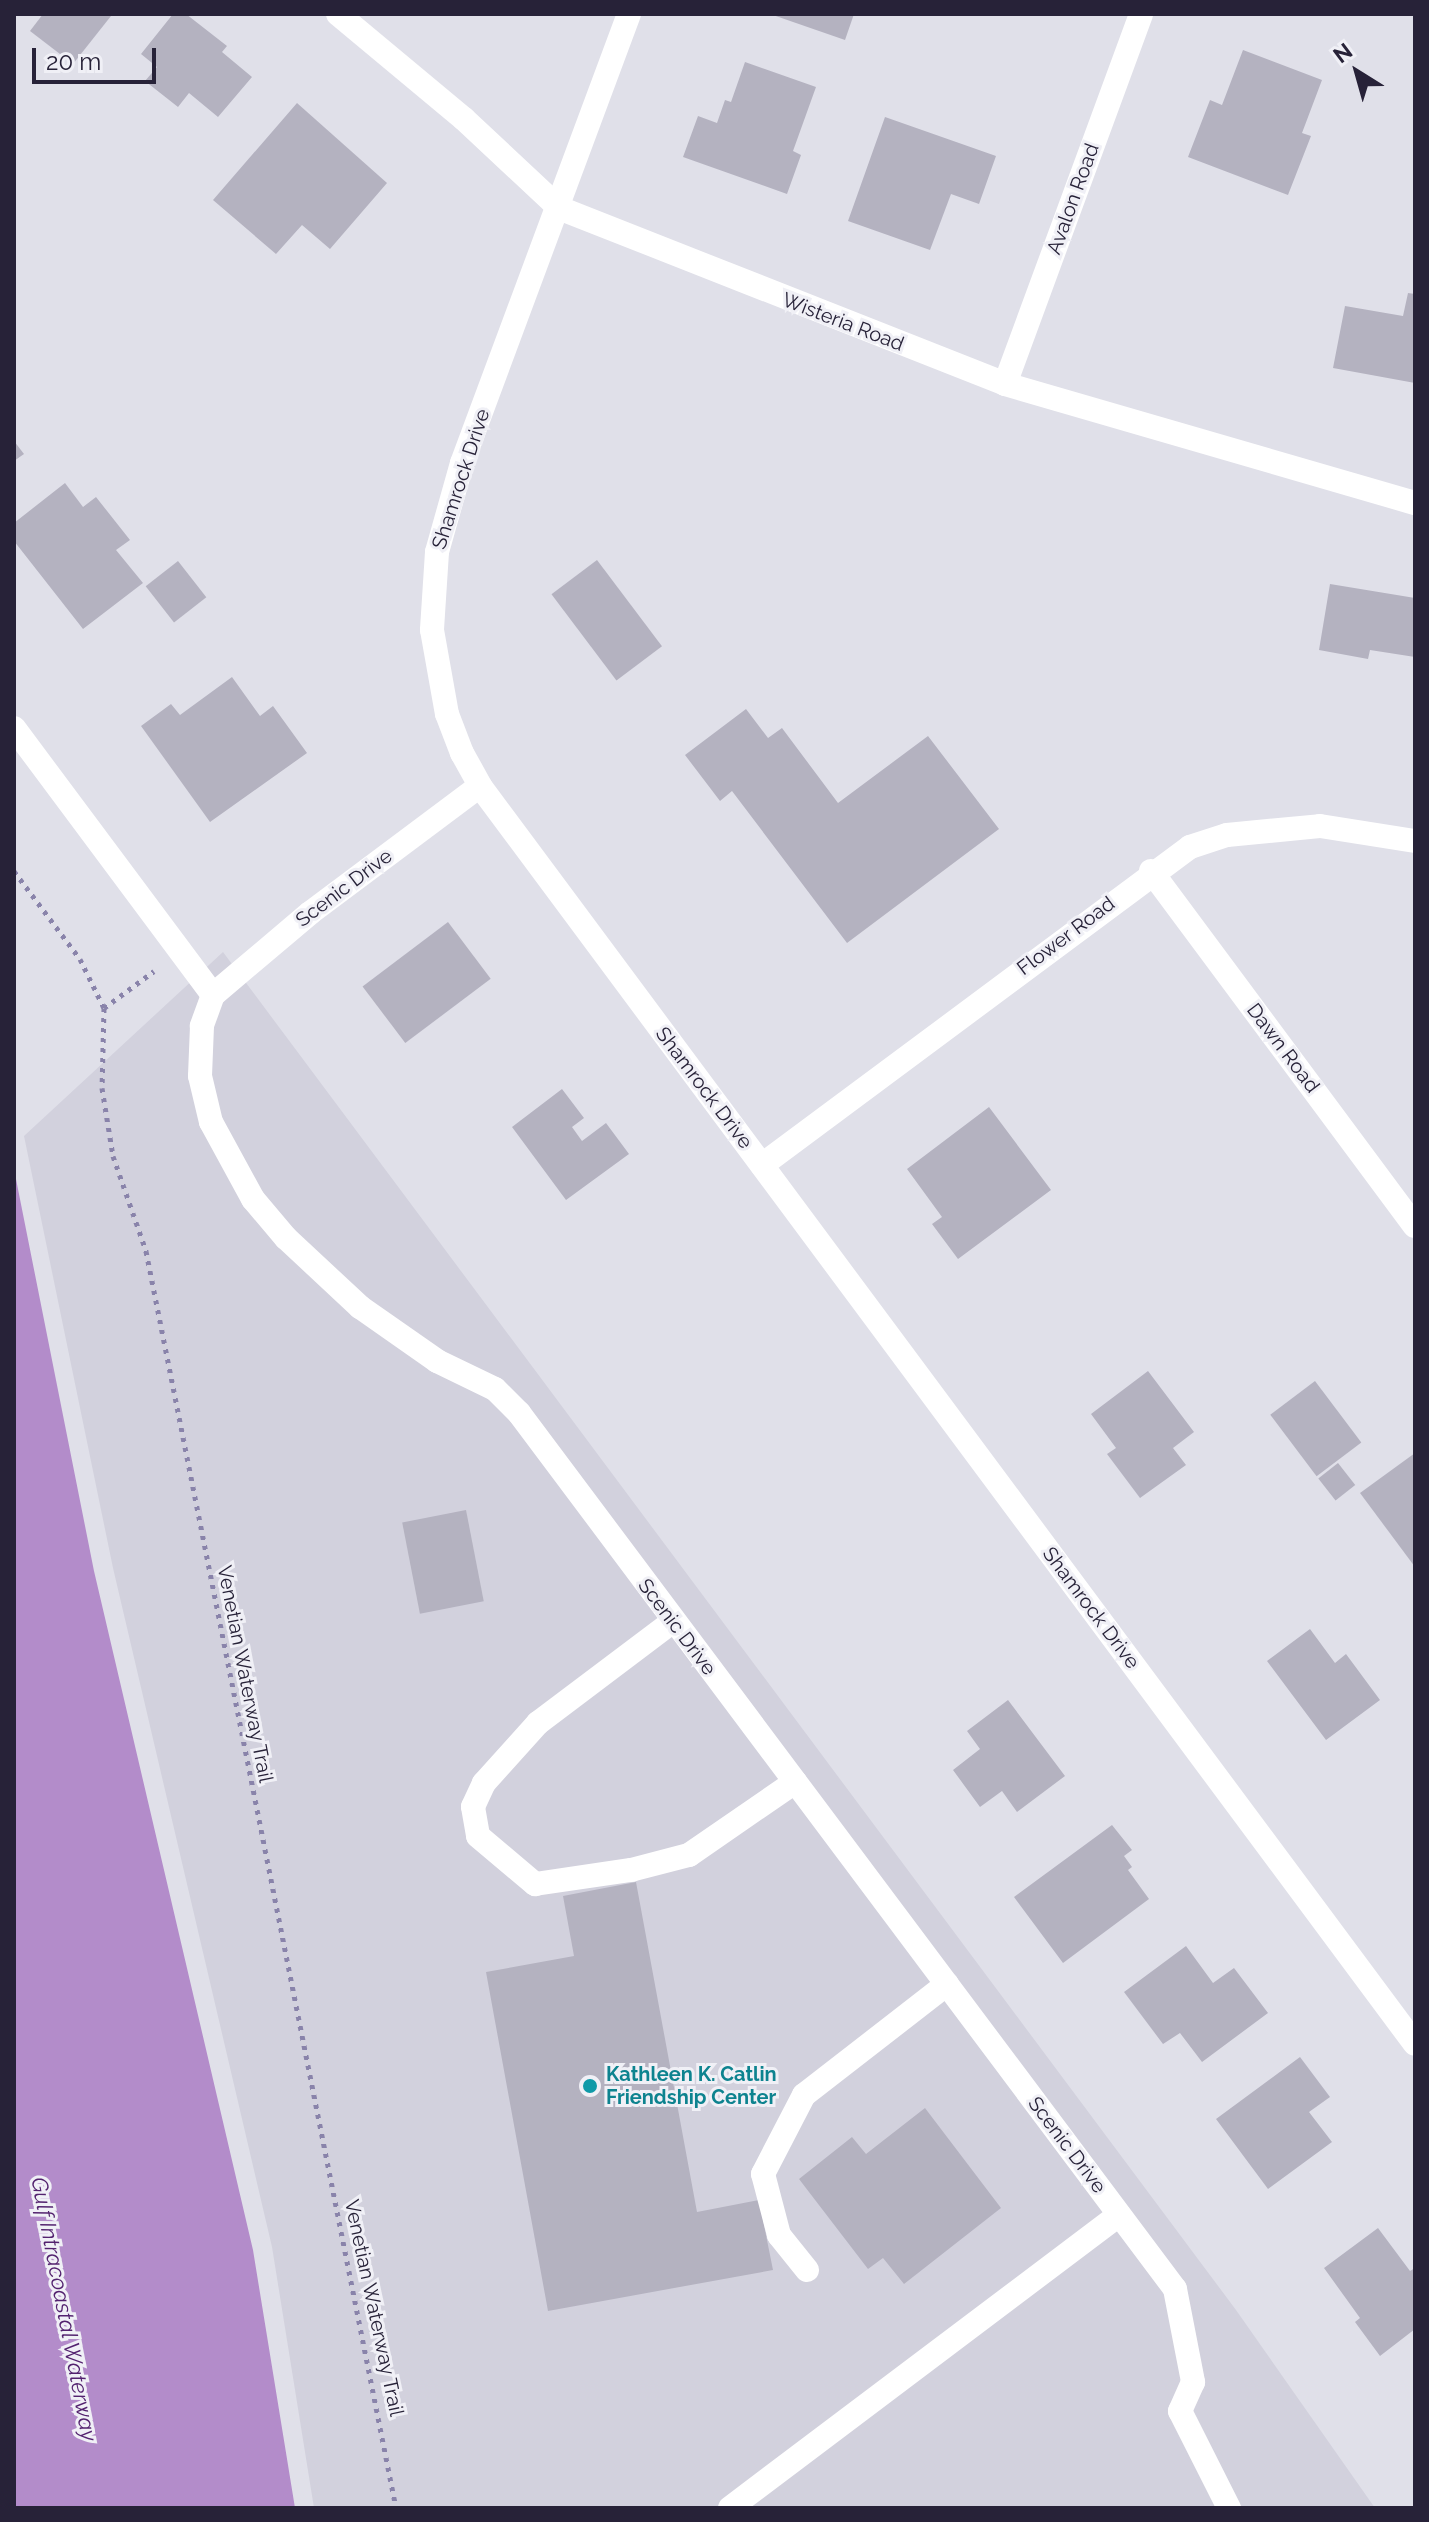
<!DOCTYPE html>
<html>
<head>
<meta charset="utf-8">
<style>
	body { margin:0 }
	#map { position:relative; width:1429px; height:2522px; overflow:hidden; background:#e0e0e9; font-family:Raleway,sans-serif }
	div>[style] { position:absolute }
	.built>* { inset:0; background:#d2d1dd }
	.water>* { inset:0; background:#b38cca }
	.building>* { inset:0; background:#b4b2c0; transform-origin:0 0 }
	.path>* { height:5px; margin-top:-2.5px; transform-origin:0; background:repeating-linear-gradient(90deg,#8983aa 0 4px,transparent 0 10px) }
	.minor>* { height:24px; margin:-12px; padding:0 12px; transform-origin:12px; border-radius:12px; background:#fff }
	.dots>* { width:22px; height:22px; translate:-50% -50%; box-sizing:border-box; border:4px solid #f0f0f6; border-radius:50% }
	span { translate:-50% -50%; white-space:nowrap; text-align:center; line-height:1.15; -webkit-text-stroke:6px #f0f0f6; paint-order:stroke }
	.street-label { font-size:20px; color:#272238 }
	.culture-label { font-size:20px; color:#0d838f; font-weight:700 }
	.left { translate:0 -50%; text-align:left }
	.water-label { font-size:22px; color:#53226f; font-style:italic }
	.frame { position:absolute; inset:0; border:16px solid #272238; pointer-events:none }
	.north { position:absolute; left:1317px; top:32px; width:80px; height:80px; -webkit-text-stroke:6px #f0f0f6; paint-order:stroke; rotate:323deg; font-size:22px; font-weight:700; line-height:32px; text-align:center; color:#272238 }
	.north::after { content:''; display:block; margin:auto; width:28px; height:36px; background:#272238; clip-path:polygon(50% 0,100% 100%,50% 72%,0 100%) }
	.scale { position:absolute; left:32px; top:48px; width:124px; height:36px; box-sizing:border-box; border:4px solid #272238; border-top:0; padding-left:10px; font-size:24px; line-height:28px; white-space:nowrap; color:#272238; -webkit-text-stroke:6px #f0f0f6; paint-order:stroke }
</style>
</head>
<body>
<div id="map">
	<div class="built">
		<i style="clip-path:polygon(223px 952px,1236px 2310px,1375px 2508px,314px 2508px,272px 2247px,113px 1568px,24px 1136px)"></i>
	</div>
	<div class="water">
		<i style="clip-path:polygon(14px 1169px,94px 1571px,253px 2250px,295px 2508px,14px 2508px)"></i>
	</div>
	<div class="building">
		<i style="clip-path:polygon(43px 14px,109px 14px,111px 16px,73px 64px,30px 31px)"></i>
		<i style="clip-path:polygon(173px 14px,186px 14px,227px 46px,222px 52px,252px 77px,218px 117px,189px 93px,178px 107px,145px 81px,157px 67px,141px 54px)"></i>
		<i style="clip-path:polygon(770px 14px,854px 14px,845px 40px)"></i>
		<i style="clip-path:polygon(1243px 50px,1322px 80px,1302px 133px,1311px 136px,1288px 195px,1188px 157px,1210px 100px,1222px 105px)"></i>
		<i style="clip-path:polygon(745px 62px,816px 87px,793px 151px,801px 155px,787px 194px,683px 157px,698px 116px,717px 123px,725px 100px,731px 102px)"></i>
		<i style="clip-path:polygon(297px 103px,387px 183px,330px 249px,302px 225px,276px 254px,213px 200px)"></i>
		<i style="clip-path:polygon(885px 117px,996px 156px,979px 204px,951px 194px,930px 250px,848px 221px)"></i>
		<i style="clip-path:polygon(1408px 293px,1415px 294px,1415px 383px,1333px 368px,1345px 306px,1403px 316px)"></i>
		<i style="clip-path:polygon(14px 441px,24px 454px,14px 461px)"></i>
		<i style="clip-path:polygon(65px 483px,83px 507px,96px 497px,130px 540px,116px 550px,143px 583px,83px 629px,14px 541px,14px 523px)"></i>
		<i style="left:597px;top:560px;width:108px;height:57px;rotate:53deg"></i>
		<i style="left:178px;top:561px;width:46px;height:41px;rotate:52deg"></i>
		<i style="clip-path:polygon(1330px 584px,1415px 598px,1415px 657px,1370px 650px,1368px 659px,1319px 650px)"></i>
		<i style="clip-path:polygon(232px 677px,260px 716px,273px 706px,307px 753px,210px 822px,141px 726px,171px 704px,180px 715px)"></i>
		<i style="clip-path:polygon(746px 709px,768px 738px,782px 728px,838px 803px,928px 736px,999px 829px,847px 943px,732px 791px,720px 801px,685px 755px)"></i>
		<i style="left:448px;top:922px;width:71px;height:107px;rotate:53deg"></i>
		<i style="clip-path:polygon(562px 1089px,584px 1118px,572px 1127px,582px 1141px,606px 1123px,629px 1154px,566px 1200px,512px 1127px)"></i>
		<i style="clip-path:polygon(989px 1107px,1051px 1190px,958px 1259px,932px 1224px,942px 1217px,907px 1169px)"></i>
		<i style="clip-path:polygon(1148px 1371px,1194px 1432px,1173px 1448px,1186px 1465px,1140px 1498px,1107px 1454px,1116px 1448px,1091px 1414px)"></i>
		<i style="left:1315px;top:1381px;width:77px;height:56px;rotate:53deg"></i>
		<i style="clip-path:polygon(1415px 1453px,1415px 1567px,1360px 1493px)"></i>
		<i style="left:1338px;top:1463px;width:28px;height:25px;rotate:52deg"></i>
		<i style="left:466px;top:1510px;width:93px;height:65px;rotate:79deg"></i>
		<i style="clip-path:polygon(1310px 1629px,1335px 1663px,1346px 1654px,1380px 1700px,1326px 1740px,1267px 1661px)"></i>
		<i style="clip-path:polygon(1008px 1700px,1065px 1776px,1017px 1812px,1002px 1791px,980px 1807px,953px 1770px,980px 1749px,967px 1731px)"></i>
		<i style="clip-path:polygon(1112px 1825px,1132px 1850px,1124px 1856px,1132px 1867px,1128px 1870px,1149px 1899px,1063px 1963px,1014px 1897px)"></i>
		<i style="clip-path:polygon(636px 1882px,697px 2212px,759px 2200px,773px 2270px,548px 2311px,486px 1972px,574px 1956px,563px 1896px)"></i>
		<i style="clip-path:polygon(1186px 1946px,1213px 1983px,1234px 1968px,1268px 2013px,1202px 2062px,1180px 2033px,1163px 2044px,1124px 1992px)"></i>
		<i style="clip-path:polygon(1300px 2057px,1330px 2097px,1309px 2112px,1332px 2142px,1268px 2189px,1216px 2119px)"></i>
		<i style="clip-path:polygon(925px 2108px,1001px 2208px,904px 2284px,883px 2258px,868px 2269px,799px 2179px,852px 2137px,866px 2154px)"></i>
		<i style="clip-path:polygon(1378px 2228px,1410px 2271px,1415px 2268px,1415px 2329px,1380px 2356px,1355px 2322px,1360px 2318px,1324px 2268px)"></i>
	</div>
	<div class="path">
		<i style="left:14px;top:871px;width:110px;rotate:53.1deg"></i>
		<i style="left:80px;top:959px;width:55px;rotate:63.9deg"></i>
		<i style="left:104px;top:1008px;width:80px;rotate:91.4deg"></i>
		<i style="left:102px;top:1088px;width:69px;rotate:80.8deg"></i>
		<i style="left:113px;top:1156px;width:101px;rotate:70.8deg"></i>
		<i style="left:146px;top:1251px;width:1282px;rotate:78.75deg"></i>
		<i style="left:104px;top:1008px;width:62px;rotate:-36.5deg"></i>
	</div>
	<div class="minor">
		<i style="left:338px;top:14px;width:164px;rotate:39.8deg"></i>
		<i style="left:464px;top:119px;width:130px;rotate:43.1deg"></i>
		<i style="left:559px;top:208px;width:479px;rotate:21.5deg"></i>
		<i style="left:1005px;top:384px;width:427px;rotate:16.2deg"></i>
		<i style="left:629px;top:14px;width:479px;rotate:110.4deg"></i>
		<i style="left:462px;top:463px;width:92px;rotate:105.7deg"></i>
		<i style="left:437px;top:552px;width:78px;rotate:93.7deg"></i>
		<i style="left:432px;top:630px;width:85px;rotate:79.9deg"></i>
		<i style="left:447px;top:714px;width:42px;rotate:69deg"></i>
		<i style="left:462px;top:753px;width:38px;rotate:61deg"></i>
		<i style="left:480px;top:786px;width:1567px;rotate:53.38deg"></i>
		<i style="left:1005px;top:384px;width:394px;rotate:-69.8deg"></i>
		<i style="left:14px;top:728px;width:333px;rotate:53.3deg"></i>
		<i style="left:213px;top:995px;width:33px;rotate:110deg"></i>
		<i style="left:202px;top:1026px;width:50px;rotate:92.3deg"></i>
		<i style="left:200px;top:1076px;width:47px;rotate:76.6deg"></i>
		<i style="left:211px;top:1122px;width:88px;rotate:61.4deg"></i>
		<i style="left:253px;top:1199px;width:51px;rotate:49.8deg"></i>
		<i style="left:286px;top:1238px;width:101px;rotate:43deg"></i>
		<i style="left:360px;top:1307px;width:94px;rotate:35deg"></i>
		<i style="left:437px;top:1361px;width:64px;rotate:25.8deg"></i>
		<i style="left:495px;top:1389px;width:34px;rotate:45deg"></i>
		<i style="left:519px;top:1413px;width:1094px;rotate:53.17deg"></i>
		<i style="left:1175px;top:2289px;width:95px;rotate:79deg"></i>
		<i style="left:1193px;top:2382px;width:32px;rotate:114deg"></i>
		<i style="left:1180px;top:2411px;width:109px;rotate:63.2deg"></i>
		<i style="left:1151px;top:871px;width:442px;rotate:53.4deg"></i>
		<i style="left:213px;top:995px;width:127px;rotate:-40.2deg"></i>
		<i style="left:310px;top:913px;width:212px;rotate:-36.8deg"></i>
		<i style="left:762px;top:1165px;width:533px;rotate:-36.61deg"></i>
		<i style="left:1190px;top:847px;width:39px;rotate:-18deg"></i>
		<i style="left:1227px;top:835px;width:93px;rotate:-5.5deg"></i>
		<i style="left:1320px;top:826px;width:96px;rotate:9deg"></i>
		<i style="left:672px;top:1622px;width:168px;rotate:143deg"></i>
		<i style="left:538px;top:1723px;width:81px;rotate:132deg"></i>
		<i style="left:484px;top:1783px;width:26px;rotate:115deg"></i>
		<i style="left:473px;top:1807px;width:29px;rotate:80deg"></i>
		<i style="left:478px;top:1836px;width:75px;rotate:40.1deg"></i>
		<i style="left:535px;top:1884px;width:97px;rotate:-8.3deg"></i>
		<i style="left:631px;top:1870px;width:60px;rotate:-14.5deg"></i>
		<i style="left:689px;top:1855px;width:129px;rotate:-34.6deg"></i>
		<i style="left:807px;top:2270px;width:45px;rotate:-128.7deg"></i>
		<i style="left:779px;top:2235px;width:63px;rotate:-104.7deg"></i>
		<i style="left:763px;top:2174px;width:89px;rotate:-62.6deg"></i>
		<i style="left:804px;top:2095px;width:181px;rotate:-37.8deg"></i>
		<i style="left:730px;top:2508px;width:487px;rotate:-37deg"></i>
	</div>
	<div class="dots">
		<i style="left:590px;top:2086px;background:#0f9aa8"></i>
	</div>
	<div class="street-label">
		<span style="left:1073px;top:199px;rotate:-70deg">Avalon Road</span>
		<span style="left:843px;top:322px;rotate:21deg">Wisteria Road</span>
		<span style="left:461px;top:479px;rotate:-72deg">Shamrock Drive</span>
		<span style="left:344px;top:888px;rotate:-37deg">Scenic Drive</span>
		<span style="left:1066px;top:936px;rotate:-37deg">Flower Road</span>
		<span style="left:1283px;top:1048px;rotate:53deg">Dawn Road</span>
		<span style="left:704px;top:1088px;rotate:53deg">Shamrock Drive</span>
		<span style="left:1091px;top:1608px;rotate:53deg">Shamrock Drive</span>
		<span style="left:677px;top:1627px;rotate:53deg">Scenic Drive</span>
		<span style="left:245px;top:1674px;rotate:79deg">Venetian Waterway Trail</span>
		<span style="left:1067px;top:2145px;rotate:53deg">Scenic Drive</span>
		<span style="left:374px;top:2308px;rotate:78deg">Venetian Waterway Trail</span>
	</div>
	<div class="culture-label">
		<span class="left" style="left:606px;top:2086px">Kathleen K. Catlin<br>Friendship Center</span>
	</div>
	<div class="water-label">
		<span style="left:64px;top:2309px;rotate:79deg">Gulf Intracoastal Waterway</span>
	</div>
	<div class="frame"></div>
	<div class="north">N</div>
	<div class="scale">20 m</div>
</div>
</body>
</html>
